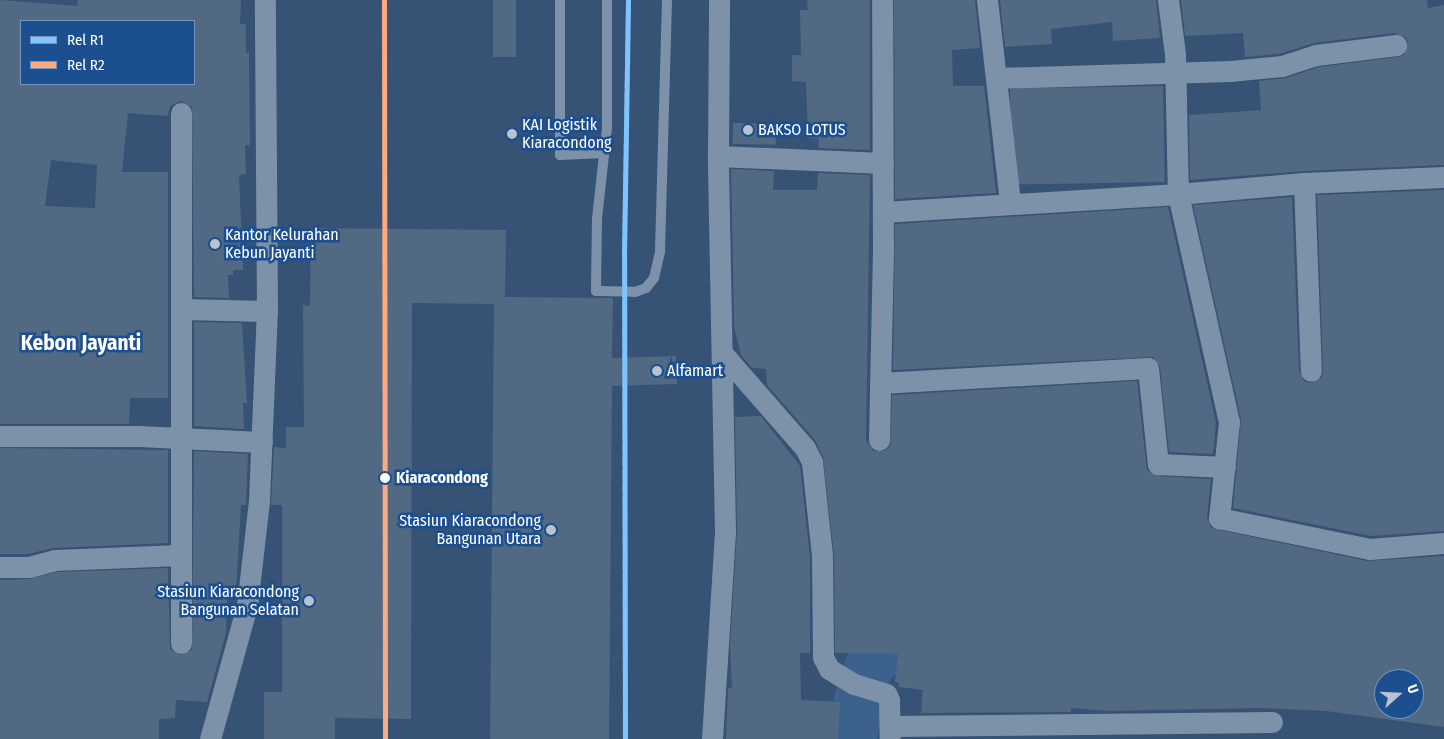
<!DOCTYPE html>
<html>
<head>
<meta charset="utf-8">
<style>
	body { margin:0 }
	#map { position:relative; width:1444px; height:739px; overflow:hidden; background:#365274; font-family:"Fira Sans Condensed",sans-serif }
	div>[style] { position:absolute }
	.river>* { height:49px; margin:-24.5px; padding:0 24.5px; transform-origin:24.5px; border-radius:24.5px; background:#3b618d }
	.building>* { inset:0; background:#526984; transform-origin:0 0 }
	.service>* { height:10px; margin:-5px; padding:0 5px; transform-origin:5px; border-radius:5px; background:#7d92a8 }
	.minor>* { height:21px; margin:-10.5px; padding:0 10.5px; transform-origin:10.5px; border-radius:10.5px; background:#7d92a8 }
	.rail>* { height:4px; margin-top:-2px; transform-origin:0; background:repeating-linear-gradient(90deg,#7e92a7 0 9px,transparent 0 13px) }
	.rail-1>* { height:5px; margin:-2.5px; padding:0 2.5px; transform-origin:2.5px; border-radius:2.5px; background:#80c4ff }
	.rail-2>* { height:5px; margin:-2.5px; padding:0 2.5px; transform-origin:2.5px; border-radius:2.5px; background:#ffa980 }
	.dots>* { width:14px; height:14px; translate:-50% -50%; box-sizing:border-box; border:2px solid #1b4f8f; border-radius:50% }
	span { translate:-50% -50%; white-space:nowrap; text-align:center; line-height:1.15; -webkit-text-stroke:5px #1b4f8f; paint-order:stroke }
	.poi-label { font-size:16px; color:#fff }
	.left { translate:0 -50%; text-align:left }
	.right { translate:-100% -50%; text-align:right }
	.stop-label { font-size:16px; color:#fff; font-weight:700 }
	.district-label { font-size:21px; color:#fff; font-weight:700 }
	.legend { position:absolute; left:20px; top:20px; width:175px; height:65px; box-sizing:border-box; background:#1b4f8f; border:1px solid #7695bc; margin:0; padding:6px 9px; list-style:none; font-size:15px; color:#fff }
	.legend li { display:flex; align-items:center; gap:10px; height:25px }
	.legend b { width:25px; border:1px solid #7695bc }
	.north { position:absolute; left:1374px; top:669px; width:50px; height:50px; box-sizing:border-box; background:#1b4f8f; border:1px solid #7695bc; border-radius:50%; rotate:70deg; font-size:14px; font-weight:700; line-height:20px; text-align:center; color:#fff }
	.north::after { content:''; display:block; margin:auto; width:18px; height:22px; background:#b9c2ce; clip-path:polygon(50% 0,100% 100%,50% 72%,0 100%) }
</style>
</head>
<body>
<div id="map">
	<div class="river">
		<i style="left:852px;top:739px;width:39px;rotate:-81deg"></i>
		<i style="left:858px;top:700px;width:37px;rotate:-73deg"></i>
		<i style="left:869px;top:665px;width:22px;rotate:-47deg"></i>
		<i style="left:884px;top:649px;width:60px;rotate:1.9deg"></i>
	</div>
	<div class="building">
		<i style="clip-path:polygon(evenodd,0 0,77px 6px,78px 0,241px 0,240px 24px,246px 24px,246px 53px,249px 53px,250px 145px,245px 145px,246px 174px,239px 175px,243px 270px,233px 270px,233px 275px,228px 275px,229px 298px,194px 297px,192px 107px,181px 101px,170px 106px,168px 116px,128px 113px,122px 172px,168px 172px,168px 398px,130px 398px,129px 424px,0 424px,0 0,21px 21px,194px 21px,194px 84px,21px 84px,21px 21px,0 0,51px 160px,97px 165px,95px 208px,45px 206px,51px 160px)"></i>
		<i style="left:493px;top:0;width:23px;height:57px"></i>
		<i style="clip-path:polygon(807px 0,870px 0,870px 150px,818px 148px,819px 139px,808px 138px,806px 82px,792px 81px,792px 55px,801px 55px,800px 10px,808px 10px)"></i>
		<i style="clip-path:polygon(894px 0,975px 0,980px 48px,952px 50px,953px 86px,984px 86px,996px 193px,895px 199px)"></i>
		<i style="clip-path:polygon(1000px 0,1156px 0,1160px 38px,1113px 41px,1112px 22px,1051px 29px,1052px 44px,1005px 47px)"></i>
		<i style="clip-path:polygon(1181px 0,1427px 0,1428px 8px,1444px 5px,1444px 165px,1303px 171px,1190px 180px,1189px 115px,1261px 110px,1259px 81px,1286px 78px,1319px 67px,1398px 57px,1404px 55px,1408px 44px,1406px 37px,1394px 33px,1314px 43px,1279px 54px,1245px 57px,1243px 33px,1185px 36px)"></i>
		<i style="left:1163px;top:86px;width:96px;height:153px;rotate:89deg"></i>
		<i style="left:733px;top:123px;width:43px;height:21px;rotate:1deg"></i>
		<i style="clip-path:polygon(evenodd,731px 169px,774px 171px,773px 190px,817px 190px,818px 173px,870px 175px,866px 440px,873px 451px,885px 451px,890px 446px,892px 395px,1137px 381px,1147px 470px,1157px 476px,1211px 479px,1207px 517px,1211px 528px,1367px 561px,1444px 556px,1444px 727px,1326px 711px,1261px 708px,1109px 711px,1071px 708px,1071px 712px,921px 713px,923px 690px,899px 687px,899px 683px,895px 682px,898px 654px,835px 653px,834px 555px,823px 457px,815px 440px,767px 385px,766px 369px,752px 368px,741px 355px,734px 326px,731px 169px,1384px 679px,1414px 679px,1414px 709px,1384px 709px,1384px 679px)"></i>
		<i style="clip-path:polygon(1444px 190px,1444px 531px,1371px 536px,1233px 508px,1241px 419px,1193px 205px,1292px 197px,1299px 371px,1305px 382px,1312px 383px,1322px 377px,1323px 371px,1317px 195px)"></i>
		<i style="clip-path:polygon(1168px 207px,1216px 423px,1213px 454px,1169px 452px,1160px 367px,1153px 357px,893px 370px,895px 224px)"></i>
		<i style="clip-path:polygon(311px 228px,506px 230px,505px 297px,613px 298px,612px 358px,676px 356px,677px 384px,612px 386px,609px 739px,490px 739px,494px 304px,412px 303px,411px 719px,335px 718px,335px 739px,264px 739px,264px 692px,282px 692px,282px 505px,271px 505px,274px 447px,286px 448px,286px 427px,304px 427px,303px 305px,310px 306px)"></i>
		<i style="clip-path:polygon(194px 322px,242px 323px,247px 403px,243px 403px,244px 429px,194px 426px)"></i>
		<i style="clip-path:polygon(761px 416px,800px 466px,810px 557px,810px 653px,800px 653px,801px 700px,840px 702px,838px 739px,726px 739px,728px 688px,732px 688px,730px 646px,737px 532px,735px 417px)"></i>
		<i style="clip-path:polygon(0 448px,168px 450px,168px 543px,54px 548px,27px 554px,0 554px)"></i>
		<i style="clip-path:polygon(194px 451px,248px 454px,246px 505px,241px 505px,236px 592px,227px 593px,226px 633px,207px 702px,176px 700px,175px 718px,159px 719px,159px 739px,0 739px,0 580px,29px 579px,57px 572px,168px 568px,170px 649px,181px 655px,192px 650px)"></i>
	</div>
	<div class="service">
		<i style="left:560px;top:0;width:155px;rotate:90deg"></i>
		<i style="left:560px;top:155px;width:44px;rotate:-2.6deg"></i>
		<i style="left:607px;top:0;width:128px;rotate:90deg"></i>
		<i style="left:607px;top:128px;width:91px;rotate:96.3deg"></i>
		<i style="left:597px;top:218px;width:73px;rotate:90.8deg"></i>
		<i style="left:596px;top:291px;width:39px;rotate:1deg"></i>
		<i style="left:635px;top:292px;width:12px;rotate:-20deg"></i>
		<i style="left:646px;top:288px;width:13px;rotate:-51deg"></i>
		<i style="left:654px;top:278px;width:28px;rotate:-77deg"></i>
		<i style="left:660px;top:251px;width:251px;rotate:-88.4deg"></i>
	</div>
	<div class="minor">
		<i style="left:987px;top:0;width:204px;rotate:83.5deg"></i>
		<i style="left:1168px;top:0;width:54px;rotate:82.6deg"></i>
		<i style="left:1175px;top:54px;width:140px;rotate:88.8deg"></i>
		<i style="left:1178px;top:194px;width:234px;rotate:77.4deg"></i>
		<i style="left:1229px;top:422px;width:97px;rotate:95.9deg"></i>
		<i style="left:1219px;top:518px;width:154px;rotate:11.6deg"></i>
		<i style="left:1370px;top:549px;width:74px;rotate:-4.6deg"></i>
		<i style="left:996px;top:78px;width:234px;rotate:-1.7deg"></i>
		<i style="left:1230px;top:71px;width:52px;rotate:-5.5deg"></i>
		<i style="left:1282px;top:66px;width:36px;rotate:-18deg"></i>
		<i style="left:1316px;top:55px;width:81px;rotate:-7.1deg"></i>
		<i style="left:718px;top:156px;width:165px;rotate:2.4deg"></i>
		<i style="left:1304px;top:183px;width:188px;rotate:87.9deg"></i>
		<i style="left:883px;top:212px;width:296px;rotate:-3.5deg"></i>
		<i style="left:1178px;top:194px;width:126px;rotate:-5deg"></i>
		<i style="left:1304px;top:183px;width:140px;rotate:-2.5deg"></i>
		<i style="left:182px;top:309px;width:85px;rotate:1.3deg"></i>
		<i style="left:722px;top:353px;width:126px;rotate:48.9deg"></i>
		<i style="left:805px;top:448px;width:16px;rotate:63deg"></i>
		<i style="left:812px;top:462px;width:95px;rotate:83.9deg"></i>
		<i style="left:822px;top:556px;width:101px;rotate:89.4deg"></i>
		<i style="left:823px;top:657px;width:13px;rotate:63deg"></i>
		<i style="left:829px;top:669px;width:29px;rotate:31deg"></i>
		<i style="left:854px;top:684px;width:34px;rotate:17deg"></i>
		<i style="left:886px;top:694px;width:7px;rotate:63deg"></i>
		<i style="left:889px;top:700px;width:39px;rotate:89deg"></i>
		<i style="left:880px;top:383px;width:268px;rotate:-3.2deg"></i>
		<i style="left:1148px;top:368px;width:97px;rotate:84.1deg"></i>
		<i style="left:1158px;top:464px;width:67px;rotate:2.6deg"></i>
		<i style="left:0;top:436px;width:139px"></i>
		<i style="left:139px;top:436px;width:123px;rotate:2.8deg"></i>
		<i style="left:879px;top:440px;width:187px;rotate:-88.8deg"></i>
		<i style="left:883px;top:253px;width:253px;rotate:-90.2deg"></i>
		<i style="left:0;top:567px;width:29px"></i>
		<i style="left:29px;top:567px;width:27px;rotate:-15deg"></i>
		<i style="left:55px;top:560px;width:125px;rotate:-2.3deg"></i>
		<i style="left:181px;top:643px;width:530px;rotate:-90deg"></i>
		<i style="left:891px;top:726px;width:381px;rotate:-0.6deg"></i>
		<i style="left:210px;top:739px;width:138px;rotate:-74.5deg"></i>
		<i style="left:247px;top:606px;width:107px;rotate:-83.5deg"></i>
		<i style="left:259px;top:500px;width:189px;rotate:-87.6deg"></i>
		<i style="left:267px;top:311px;width:311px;rotate:-90.4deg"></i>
		<i style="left:712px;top:739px;width:208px;rotate:-86.4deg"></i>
		<i style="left:725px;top:531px;width:375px;rotate:-91.1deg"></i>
		<i style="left:718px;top:156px;width:156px;rotate:-89.6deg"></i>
	</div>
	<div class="rail">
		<i style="left:625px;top:739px;width:482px;rotate:-90.1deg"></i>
		<i style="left:624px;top:257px;width:257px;rotate:-89.1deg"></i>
	</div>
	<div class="rail-1">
		<i style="left:625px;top:739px;width:482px;rotate:-90.1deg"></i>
		<i style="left:624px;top:257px;width:257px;rotate:-89.1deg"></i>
	</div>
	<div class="rail-2">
		<i style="left:384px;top:0;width:739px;rotate:89.92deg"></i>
	</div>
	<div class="dots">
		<i style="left:748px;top:130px;background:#b9c2ce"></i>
		<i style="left:512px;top:134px;background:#b9c2ce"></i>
		<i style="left:215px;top:244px;background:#b9c2ce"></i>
		<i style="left:657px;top:371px;background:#b9c2ce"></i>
		<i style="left:385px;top:478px;background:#fff"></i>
		<i style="left:551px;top:530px;background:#b9c2ce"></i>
		<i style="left:309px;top:601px;background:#b9c2ce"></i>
	</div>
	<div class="poi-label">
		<span class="left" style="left:522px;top:134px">KAI Logistik<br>Kiaracondong</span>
		<span class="left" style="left:758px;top:130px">BAKSO LOTUS</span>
		<span class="left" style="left:225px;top:244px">Kantor Kelurahan<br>Kebun Jayanti</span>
		<span class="left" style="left:667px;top:371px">Alfamart</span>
		<span class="right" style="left:541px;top:530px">Stasiun Kiaracondong<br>Bangunan Utara</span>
		<span class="right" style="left:299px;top:601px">Stasiun Kiaracondong<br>Bangunan Selatan</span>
	</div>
	<div class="stop-label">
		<span class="left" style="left:396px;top:478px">Kiaracondong</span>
	</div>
	<div class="district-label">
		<span style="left:81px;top:343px">Kebon Jayanti</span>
	</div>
	<ul class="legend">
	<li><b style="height:6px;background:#80c4ff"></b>Rel R1</li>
	<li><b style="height:6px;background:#ffa980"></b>Rel R2</li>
	</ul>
	<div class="north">U</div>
</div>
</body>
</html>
